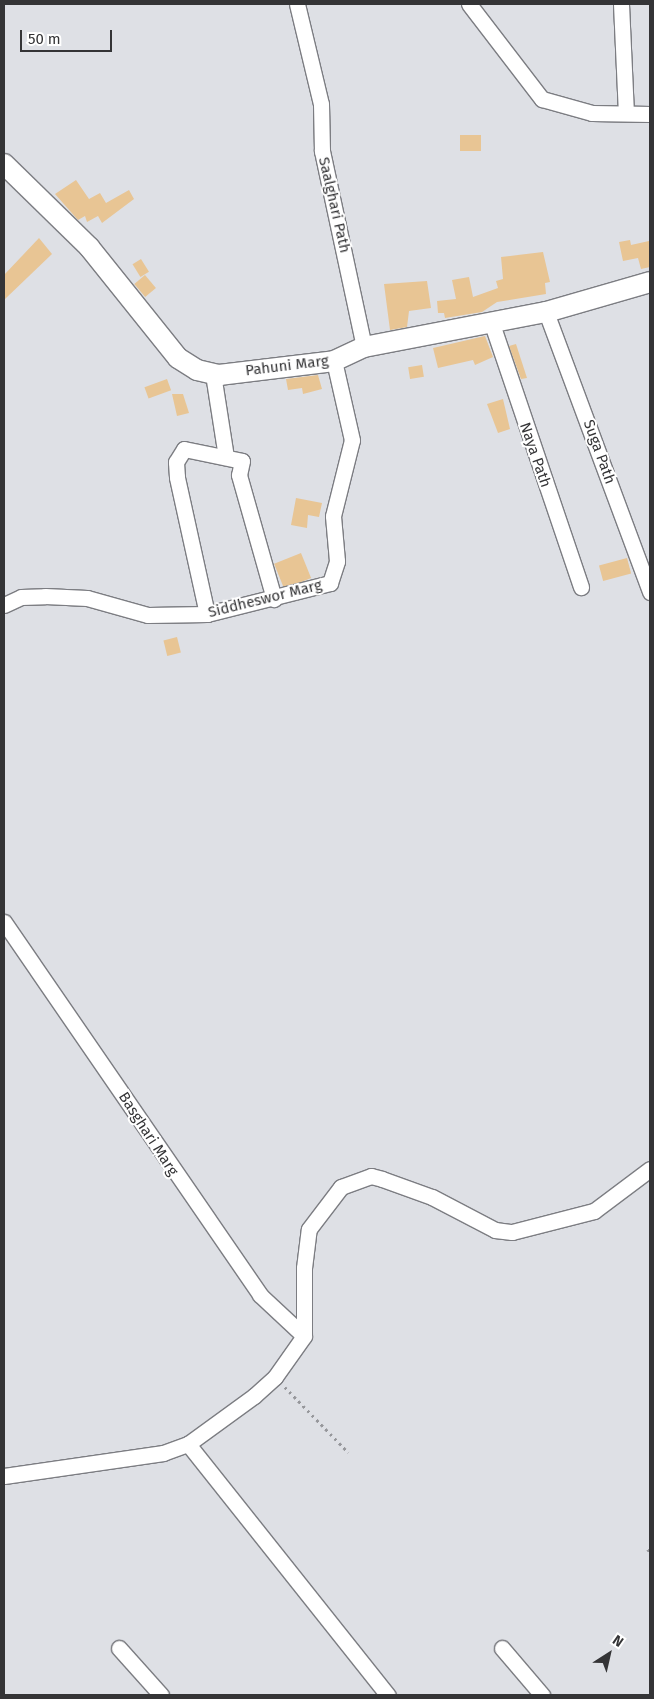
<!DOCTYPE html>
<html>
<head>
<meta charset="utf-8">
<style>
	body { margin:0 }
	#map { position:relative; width:654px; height:1699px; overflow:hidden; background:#dee0e5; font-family:"Fira Sans",sans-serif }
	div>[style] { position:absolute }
	.building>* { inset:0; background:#e8c594; transform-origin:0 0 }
	.path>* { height:2.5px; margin-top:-1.25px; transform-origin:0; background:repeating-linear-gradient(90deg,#96979b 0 2.5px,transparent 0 6.5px) }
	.roads { filter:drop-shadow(1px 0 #7c7d82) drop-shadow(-1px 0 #7c7d82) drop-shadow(0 1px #7c7d82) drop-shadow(0 -1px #7c7d82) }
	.street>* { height:15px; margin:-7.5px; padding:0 7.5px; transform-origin:7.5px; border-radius:7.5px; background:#fff }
	.secondary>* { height:20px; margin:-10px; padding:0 10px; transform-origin:10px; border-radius:10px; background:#fff }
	span { translate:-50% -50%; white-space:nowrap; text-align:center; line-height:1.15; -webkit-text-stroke:4px #fff; paint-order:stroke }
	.street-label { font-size:15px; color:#343436 }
	.frame { position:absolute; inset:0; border:5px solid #343436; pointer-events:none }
	.north { position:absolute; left:584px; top:1629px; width:50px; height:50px; -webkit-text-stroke:4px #fff; paint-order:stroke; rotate:35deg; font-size:14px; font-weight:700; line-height:20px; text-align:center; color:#343436 }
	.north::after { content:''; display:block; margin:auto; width:18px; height:22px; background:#343436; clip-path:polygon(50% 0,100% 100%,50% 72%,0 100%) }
	.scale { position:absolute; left:20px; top:30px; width:92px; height:22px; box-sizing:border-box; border:2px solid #343436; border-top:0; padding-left:6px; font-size:15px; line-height:18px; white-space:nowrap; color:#343436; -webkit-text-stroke:4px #fff; paint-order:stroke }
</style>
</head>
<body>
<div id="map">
	<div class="building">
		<i style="left:460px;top:135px;width:21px;height:16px"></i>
		<i style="clip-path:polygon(76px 180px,89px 199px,100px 193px,106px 203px,129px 190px,134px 199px,102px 223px,98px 216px,87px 222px,85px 216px,78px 220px,55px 194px)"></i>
		<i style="clip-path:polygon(39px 238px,52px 254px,4px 300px,4px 275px)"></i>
		<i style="clip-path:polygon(630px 240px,631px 245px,649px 241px,650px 267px,641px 269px,638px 258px,623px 261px,619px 242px)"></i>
		<i style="clip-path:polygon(543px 252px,550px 282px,545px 283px,546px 294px,497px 302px,482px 312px,445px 318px,444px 313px,438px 313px,437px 301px,456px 299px,452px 280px,469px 277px,473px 297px,498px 288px,496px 281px,503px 279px,501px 257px)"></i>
		<i style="left:141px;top:259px;width:15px;height:10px;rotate:58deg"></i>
		<i style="left:145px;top:275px;width:17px;height:14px;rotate:50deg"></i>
		<i style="clip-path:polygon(427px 281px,431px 308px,409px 311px,407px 327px,390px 330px,384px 284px)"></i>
		<i style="clip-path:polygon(485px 336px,493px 357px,475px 365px,473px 360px,438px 368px,433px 348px)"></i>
		<i style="clip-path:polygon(516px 344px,527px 378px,521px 379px,509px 346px)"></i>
		<i style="left:422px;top:365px;width:12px;height:14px;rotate:81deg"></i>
		<i style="clip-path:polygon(318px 375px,322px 389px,303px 394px,302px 388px,288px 390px,286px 379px)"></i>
		<i style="left:167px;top:379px;width:12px;height:24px;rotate:70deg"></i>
		<i style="clip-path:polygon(172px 394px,183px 394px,189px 413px,177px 416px)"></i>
		<i style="clip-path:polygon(503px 399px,510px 429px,498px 433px,487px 404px)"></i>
		<i style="clip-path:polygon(296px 498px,322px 503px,319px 517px,308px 515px,307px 528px,291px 525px)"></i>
		<i style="left:301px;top:553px;width:27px;height:29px;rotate:68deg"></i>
		<i style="left:627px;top:558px;width:16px;height:29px;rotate:75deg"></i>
		<i style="left:177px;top:637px;width:16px;height:14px;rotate:76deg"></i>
	</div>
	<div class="path">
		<i style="left:285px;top:1387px;width:91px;rotate:45.9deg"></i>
		<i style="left:648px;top:1549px;width:4px;rotate:63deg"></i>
	</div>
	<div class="roads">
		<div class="street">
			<i style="left:297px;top:4px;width:103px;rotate:76.5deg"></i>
			<i style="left:321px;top:104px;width:47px;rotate:88.8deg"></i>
			<i style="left:322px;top:151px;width:200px;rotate:77.9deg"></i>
			<i style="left:469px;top:4px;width:120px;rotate:52.5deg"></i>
			<i style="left:542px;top:99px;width:52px;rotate:15.6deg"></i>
			<i style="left:592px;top:113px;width:58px;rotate:1deg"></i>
			<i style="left:621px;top:4px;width:109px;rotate:87.4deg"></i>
			<i style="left:546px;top:312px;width:299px;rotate:69.6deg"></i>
			<i style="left:491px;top:321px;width:281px;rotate:71.3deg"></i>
			<i style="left:213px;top:374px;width:84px;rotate:81.1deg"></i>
			<i style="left:4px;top:605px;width:19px;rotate:-25deg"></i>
			<i style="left:21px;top:597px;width:24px;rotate:-2deg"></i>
			<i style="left:45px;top:596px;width:42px;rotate:2.7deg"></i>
			<i style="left:87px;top:598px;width:63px;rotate:15.6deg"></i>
			<i style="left:148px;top:615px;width:59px;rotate:-1deg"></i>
			<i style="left:207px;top:614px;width:127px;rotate:-14.1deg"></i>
			<i style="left:330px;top:583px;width:23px;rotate:-72deg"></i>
			<i style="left:337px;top:561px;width:45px;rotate:-95.1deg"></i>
			<i style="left:333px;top:516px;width:78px;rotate:-76deg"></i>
			<i style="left:352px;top:440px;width:81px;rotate:-102.8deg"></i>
			<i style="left:207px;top:614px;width:140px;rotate:-102.4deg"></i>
			<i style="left:177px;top:477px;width:15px;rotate:-94deg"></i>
			<i style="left:176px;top:462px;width:15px;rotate:-58deg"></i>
			<i style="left:184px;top:449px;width:59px;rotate:11.7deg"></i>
			<i style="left:242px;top:461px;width:14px;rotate:102deg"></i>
			<i style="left:239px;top:475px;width:129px;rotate:74.2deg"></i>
			<i style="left:4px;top:922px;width:452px;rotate:55.5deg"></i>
			<i style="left:260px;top:1295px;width:60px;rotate:43deg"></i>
			<i style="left:188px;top:1444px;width:321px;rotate:51.5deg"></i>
			<i style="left:4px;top:1476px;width:161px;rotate:-8.2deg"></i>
			<i style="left:163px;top:1453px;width:27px;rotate:-20deg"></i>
			<i style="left:188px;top:1444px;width:82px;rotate:-36deg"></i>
			<i style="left:254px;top:1396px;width:28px;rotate:-42deg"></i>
			<i style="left:275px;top:1377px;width:50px;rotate:-54.7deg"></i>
			<i style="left:304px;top:1336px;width:68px;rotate:-90deg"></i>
			<i style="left:304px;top:1268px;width:39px;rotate:-83deg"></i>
			<i style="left:309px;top:1229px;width:53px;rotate:-52.7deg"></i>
			<i style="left:341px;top:1187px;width:32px;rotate:-20deg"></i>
			<i style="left:371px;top:1176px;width:11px;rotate:15deg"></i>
			<i style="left:382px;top:1179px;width:53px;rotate:19.8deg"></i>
			<i style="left:432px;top:1197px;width:71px;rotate:27.6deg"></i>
			<i style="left:495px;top:1230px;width:17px;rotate:7deg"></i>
			<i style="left:512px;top:1232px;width:85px;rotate:-14.4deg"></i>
			<i style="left:594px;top:1211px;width:70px;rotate:-36.9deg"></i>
			<i style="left:119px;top:1648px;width:63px;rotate:48.2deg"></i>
			<i style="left:502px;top:1648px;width:62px;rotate:49.6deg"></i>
		</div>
		<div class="secondary">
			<i style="left:4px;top:164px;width:119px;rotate:44.3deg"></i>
			<i style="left:89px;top:247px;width:142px;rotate:51.3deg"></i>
			<i style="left:178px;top:358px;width:22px;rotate:32deg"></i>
			<i style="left:197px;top:370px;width:23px;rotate:13deg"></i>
			<i style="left:219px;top:375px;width:116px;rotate:-6.9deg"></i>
			<i style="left:334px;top:361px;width:33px;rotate:-25deg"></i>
			<i style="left:364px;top:347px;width:185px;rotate:-10.9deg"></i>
			<i style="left:546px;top:312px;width:108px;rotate:-16.1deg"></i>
		</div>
	</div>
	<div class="street-label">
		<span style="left:334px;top:205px;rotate:77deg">Saalghari Path</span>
		<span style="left:287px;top:366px;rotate:-7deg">Pahuni Marg</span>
		<span style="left:599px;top:452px;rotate:70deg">Suga Path</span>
		<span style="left:535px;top:455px;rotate:71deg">Naya Path</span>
		<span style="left:265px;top:599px;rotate:-14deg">Siddheswor Marg</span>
		<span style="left:148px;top:1134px;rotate:57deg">Basghari Marg</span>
	</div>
	<div class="frame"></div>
	<div class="north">N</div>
	<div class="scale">50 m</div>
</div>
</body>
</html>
